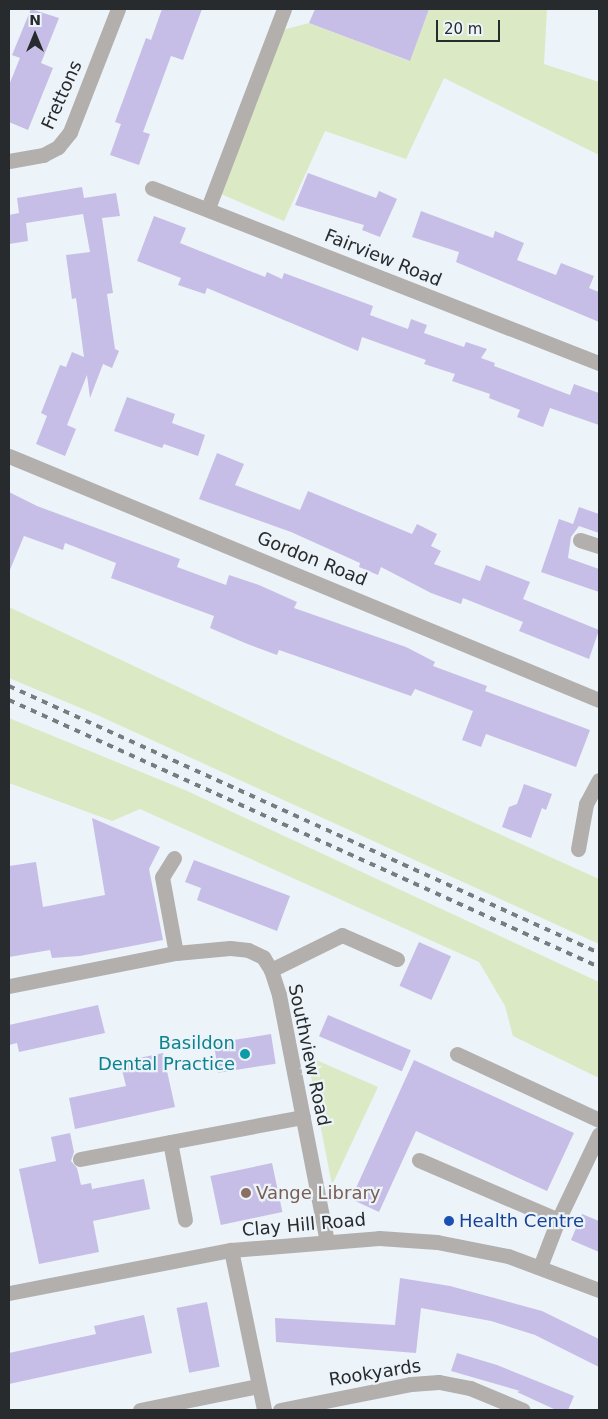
<!DOCTYPE html>
<html>
<head>
<meta charset="utf-8">
<style>
	body { margin:0 }
	#map { position:relative; width:608px; height:1419px; overflow:hidden; background:#ecf3f9; font-family:"DejaVu Sans",sans-serif }
	div>[style] { position:absolute }
	.green>* { inset:0; background:#dbe9c4 }
	.building>* { inset:0; background:#c7bee7; transform-origin:0 0 }
	.minor>* { height:15px; margin:-7.5px; padding:0 7.5px; transform-origin:7.5px; border-radius:7.5px; background:#b2afad }
	.tertiary>* { height:15px; margin:-7.5px; padding:0 7.5px; transform-origin:7.5px; border-radius:7.5px; background:#b2afad }
	.rail>* { height:4px; margin-top:-2px; transform-origin:0; background:repeating-linear-gradient(90deg,#777c80 0 6px,transparent 0 12px) }
	.dots>* { width:14px; height:14px; translate:-50% -50%; box-sizing:border-box; border:2px solid #ecf3f9; border-radius:50% }
	span { translate:-50% -50%; white-space:nowrap; text-align:center; line-height:1.15; -webkit-text-stroke:4.5px #ecf3f9; paint-order:stroke }
	.street-label { font-size:18px; color:#282b2d }
	.culture-label { font-size:18px; color:#0d838f }
	.right { translate:-100% -50%; text-align:right }
	.education-label { font-size:18px; color:#785e54 }
	.left { translate:0 -50%; text-align:left }
	.transit-label { font-size:18px; color:#164399 }
	.frame { position:absolute; inset:0; border:10px solid #282b2d; pointer-events:none }
	.north { position:absolute; left:10px; top:10px; width:50px; height:50px; -webkit-text-stroke:4px #ecf3f9; paint-order:stroke; rotate:0deg; font-size:14px; font-weight:700; line-height:20px; text-align:center; color:#282b2d }
	.north::after { content:''; display:block; margin:auto; width:18px; height:22px; background:#282b2d; clip-path:polygon(50% 0,100% 100%,50% 72%,0 100%) }
	.scale { position:absolute; left:436px; top:20px; width:64px; height:22px; box-sizing:border-box; border:2px solid #282b2d; border-top:0; padding-left:6px; font-size:15px; line-height:18px; white-space:nowrap; color:#282b2d; -webkit-text-stroke:4px #ecf3f9; paint-order:stroke }
</style>
</head>
<body>
<div id="map">
	<div class="green">
		<i style="clip-path:polygon(429px 9px,547px 9px,544px 64px,599px 82px,599px 155px,444px 78px,406px 159px,325px 131px,284px 221px,221px 194px,275px 32px,309px 23px,409px 61px)"></i>
		<i style="clip-path:polygon(9px 607px,282px 736px,599px 879px,599px 944px,95px 714px,9px 678px)"></i>
		<i style="clip-path:polygon(9px 718px,185px 790px,599px 982px,599px 1078px,513px 1036px,505px 1006px,479px 962px,140px 809px,112px 821px,9px 783px)"></i>
		<i style="clip-path:polygon(307px 1056px,378px 1087px,332px 1185px)"></i>
	</div>
	<div class="building">
		<i style="clip-path:polygon(31px 9px,59px 18px,41px 63px,53px 68px,28px 130px,9px 122px,9px 85px,20px 58px,12px 55px)"></i>
		<i style="clip-path:polygon(162px 9px,202px 9px,183px 60px,171px 56px,143px 132px,150px 134px,139px 165px,110px 155px,121px 124px,115px 122px,146px 38px,151px 40px)"></i>
		<i style="clip-path:polygon(315px 9px,429px 9px,410px 61px,309px 23px)"></i>
		<i style="clip-path:polygon(308px 173px,376px 198px,379px 191px,397px 199px,380px 237px,362px 230px,364px 225px,295px 205px)"></i>
		<i style="clip-path:polygon(82px 187px,84px 198px,116px 193px,120px 216px,102px 218px,113px 293px,107px 294px,115px 349px,119px 351px,112px 368px,103px 364px,90px 398px,87px 375px,67px 425px,76px 429px,65px 456px,36px 444px,47px 416px,41px 413px,60px 365px,66px 367px,72px 352px,84px 357px,76px 298px,72px 299px,66px 255px,90px 252px,83px 214px,26px 223px,28px 241px,9px 244px,9px 215px,19px 213px,17px 198px)"></i>
		<i style="clip-path:polygon(421px 211px,493px 238px,495px 231px,524px 243px,517px 260px,556px 275px,561px 263px,594px 276px,589px 288px,599px 292px,599px 322px,456px 262px,459px 252px,412px 237px)"></i>
		<i style="clip-path:polygon(154px 216px,186px 228px,180px 243px,265px 277px,267px 272px,282px 279px,284px 273px,373px 306px,370px 315px,408px 329px,411px 319px,427px 325px,424px 333px,464px 347px,466px 342px,487px 349px,481px 358px,495px 363px,494px 366px,570px 395px,574px 384px,599px 393px,599px 425px,550px 408px,543px 427px,517px 417px,520px 410px,489px 398px,490px 394px,452px 381px,455px 374px,424px 364px,426px 360px,362px 337px,358px 351px,207px 288px,205px 294px,178px 285px,181px 278px,137px 261px)"></i>
		<i style="clip-path:polygon(127px 397px,175px 414px,172px 423px,205px 435px,198px 456px,164px 444px,162px 448px,114px 431px)"></i>
		<i style="clip-path:polygon(217px 453px,244px 464px,235px 485px,300px 510px,308px 491px,412px 534px,417px 524px,437px 534px,431px 546px,441px 551px,434px 564px,480px 581px,486px 565px,530px 582px,523px 599px,599px 630px,589px 659px,519px 631px,523px 622px,463px 598px,461px 604px,431px 593px,381px 567px,378px 575px,359px 567px,360px 563px,291px 532px,199px 499px)"></i>
		<i style="clip-path:polygon(9px 492px,37px 506px,180px 559px,177px 567px,226px 585px,229px 575px,259px 585px,297px 602px,294px 608px,406px 647px,435px 662px,433px 666px,487px 686px,485px 691px,590px 730px,576px 767px,486px 734px,481px 747px,462px 740px,473px 711px,415px 689px,411px 696px,279px 650px,277px 655px,245px 643px,210px 628px,214px 616px,111px 578px,116px 563px,65px 543px,63px 550px,24px 536px,9px 572px)"></i>
		<i style="clip-path:polygon(579px 507px,599px 514px,599px 533px,579px 526px,571px 537px,568px 558px,599px 569px,599px 592px,541px 572px,559px 519px,573px 524px)"></i>
		<i style="clip-path:polygon(524px 784px,552px 794px,546px 810px,542px 808px,531px 838px,502px 827px,509px 807px,517px 804px)"></i>
		<i style="clip-path:polygon(92px 818px,160px 847px,149px 869px,163px 940px,80px 956px,52px 958px,50px 950px,9px 957px,9px 866px,36px 862px,43px 907px,105px 895px)"></i>
		<i style="clip-path:polygon(194px 860px,290px 896px,277px 931px,197px 900px,201px 888px,185px 882px)"></i>
		<i style="left:419px;top:942px;width:35px;height:48px;rotate:24deg"></i>
		<i style="clip-path:polygon(98px 1005px,105px 1033px,19px 1052px,17px 1043px,9px 1045px,9px 1025px)"></i>
		<i style="left:328px;top:1015px;width:90px;height:23px;rotate:23deg"></i>
		<i style="left:271px;top:1034px;width:30px;height:58px;rotate:81deg"></i>
		<i style="clip-path:polygon(163px 1053px,175px 1107px,75px 1129px,69px 1098px,126px 1086px,120px 1062px)"></i>
		<i style="clip-path:polygon(414px 1060px,574px 1133px,547px 1191px,416px 1131px,379px 1212px,351px 1199px)"></i>
		<i style="clip-path:polygon(70px 1133px,74px 1152px,71px 1161px,77px 1168px,81px 1185px,91px 1183px,92px 1189px,144px 1179px,150px 1209px,93px 1221px,99px 1252px,39px 1264px,19px 1169px,56px 1161px,51px 1137px)"></i>
		<i style="left:272px;top:1163px;width:50px;height:63px;rotate:78deg"></i>
		<i style="clip-path:polygon(582px 1214px,599px 1221px,599px 1252px,571px 1240px)"></i>
		<i style="clip-path:polygon(400px 1278px,450px 1286px,542px 1311px,599px 1339px,599px 1367px,535px 1335px,491px 1321px,421px 1308px,416px 1353px,276px 1342px,275px 1318px,395px 1325px)"></i>
		<i style="left:207px;top:1302px;width:66px;height:31px;rotate:79deg"></i>
		<i style="clip-path:polygon(144px 1315px,152px 1353px,9px 1384px,9px 1353px,96px 1334px,94px 1326px)"></i>
		<i style="clip-path:polygon(457px 1353px,497px 1365px,574px 1396px,568px 1410px,556px 1410px,517px 1392px,520px 1391px,451px 1371px)"></i>
	</div>
	<div class="minor">
		<i style="left:9px;top:161px;width:35px;rotate:-10deg"></i>
		<i style="left:43px;top:155px;width:17px;rotate:-28deg"></i>
		<i style="left:58px;top:147px;width:19px;rotate:-51deg"></i>
		<i style="left:70px;top:132px;width:132px;rotate:-68.7deg"></i>
		<i style="left:152px;top:188px;width:480px;rotate:21.4deg"></i>
		<i style="left:208px;top:208px;width:213px;rotate:-69.1deg"></i>
		<i style="left:9px;top:456px;width:638px;rotate:22.47deg"></i>
		<i style="left:580px;top:540px;width:20px;rotate:18deg"></i>
		<i style="left:578px;top:849px;width:46px;rotate:-79.9deg"></i>
		<i style="left:586px;top:804px;width:27px;rotate:-62deg"></i>
		<i style="left:174px;top:858px;width:22px;rotate:122deg"></i>
		<i style="left:162px;top:877px;width:77px;rotate:79.6deg"></i>
		<i style="left:271px;top:970px;width:79px;rotate:-26.2deg"></i>
		<i style="left:342px;top:935px;width:60px;rotate:23.6deg"></i>
		<i style="left:9px;top:986px;width:170px;rotate:-11.2deg"></i>
		<i style="left:176px;top:953px;width:54px;rotate:-5.3deg"></i>
		<i style="left:230px;top:948px;width:18px;rotate:6deg"></i>
		<i style="left:248px;top:950px;width:17px;rotate:25deg"></i>
		<i style="left:263px;top:957px;width:15px;rotate:58deg"></i>
		<i style="left:271px;top:970px;width:26px;rotate:72deg"></i>
		<i style="left:279px;top:995px;width:251px;rotate:79deg"></i>
		<i style="left:457px;top:1054px;width:157px;rotate:24.9deg"></i>
		<i style="left:170px;top:1142px;width:79px;rotate:79.1deg"></i>
		<i style="left:80px;top:1159px;width:227px;rotate:-10.7deg"></i>
		<i style="left:419px;top:1160px;width:151px;rotate:23.3deg"></i>
		<i style="left:558px;top:1220px;width:50px;rotate:111deg"></i>
		<i style="left:558px;top:1220px;width:95px;rotate:-64.5deg"></i>
		<i style="left:231px;top:1250px;width:163px;rotate:78.3deg"></i>
		<i style="left:140px;top:1410px;width:120px;rotate:-11.5deg"></i>
		<i style="left:280px;top:1410px;width:134px;rotate:-11.2deg"></i>
		<i style="left:411px;top:1384px;width:28px;rotate:-4deg"></i>
		<i style="left:439px;top:1382px;width:32px;rotate:11deg"></i>
		<i style="left:470px;top:1388px;width:57px;rotate:22.5deg"></i>
	</div>
	<div class="tertiary">
		<i style="left:9px;top:1293px;width:226px;rotate:-11deg"></i>
		<i style="left:231px;top:1250px;width:148px;rotate:-4.6deg"></i>
		<i style="left:379px;top:1238px;width:58px;rotate:3.9deg"></i>
		<i style="left:437px;top:1242px;width:72px;rotate:11.2deg"></i>
		<i style="left:508px;top:1256px;width:97px;rotate:20.5deg"></i>
	</div>
	<div class="rail">
		<i style="left:9px;top:686px;width:648px;rotate:24.35deg"></i>
		<i style="left:9px;top:700px;width:648px;rotate:24.35deg"></i>
	</div>
	<div class="dots">
		<i style="left:245px;top:1054px;background:#0f9aa8"></i>
		<i style="left:246px;top:1193px;background:#8d6e63"></i>
		<i style="left:449px;top:1221px;background:#1a4fb4"></i>
	</div>
	<div class="street-label">
		<span style="left:62px;top:95px;rotate:-66deg">Frettons</span>
		<span style="left:383px;top:258px;rotate:22deg">Fairview Road</span>
		<span style="left:312px;top:559px;rotate:22deg">Gordon Road</span>
		<span style="left:309px;top:1055px;rotate:78deg">Southview Road</span>
		<span style="left:304px;top:1225px;rotate:-5deg">Clay Hill Road</span>
		<span style="left:375px;top:1373px;rotate:-9deg">Rookyards</span>
	</div>
	<div class="culture-label">
		<span class="right" style="left:235px;top:1054px">Basildon<br>Dental Practice</span>
	</div>
	<div class="education-label">
		<span class="left" style="left:256px;top:1193px">Vange Library</span>
	</div>
	<div class="transit-label">
		<span class="left" style="left:459px;top:1221px">Health Centre</span>
	</div>
	<div class="frame"></div>
	<div class="north">N</div>
	<div class="scale">20 m</div>
</div>
</body>
</html>
